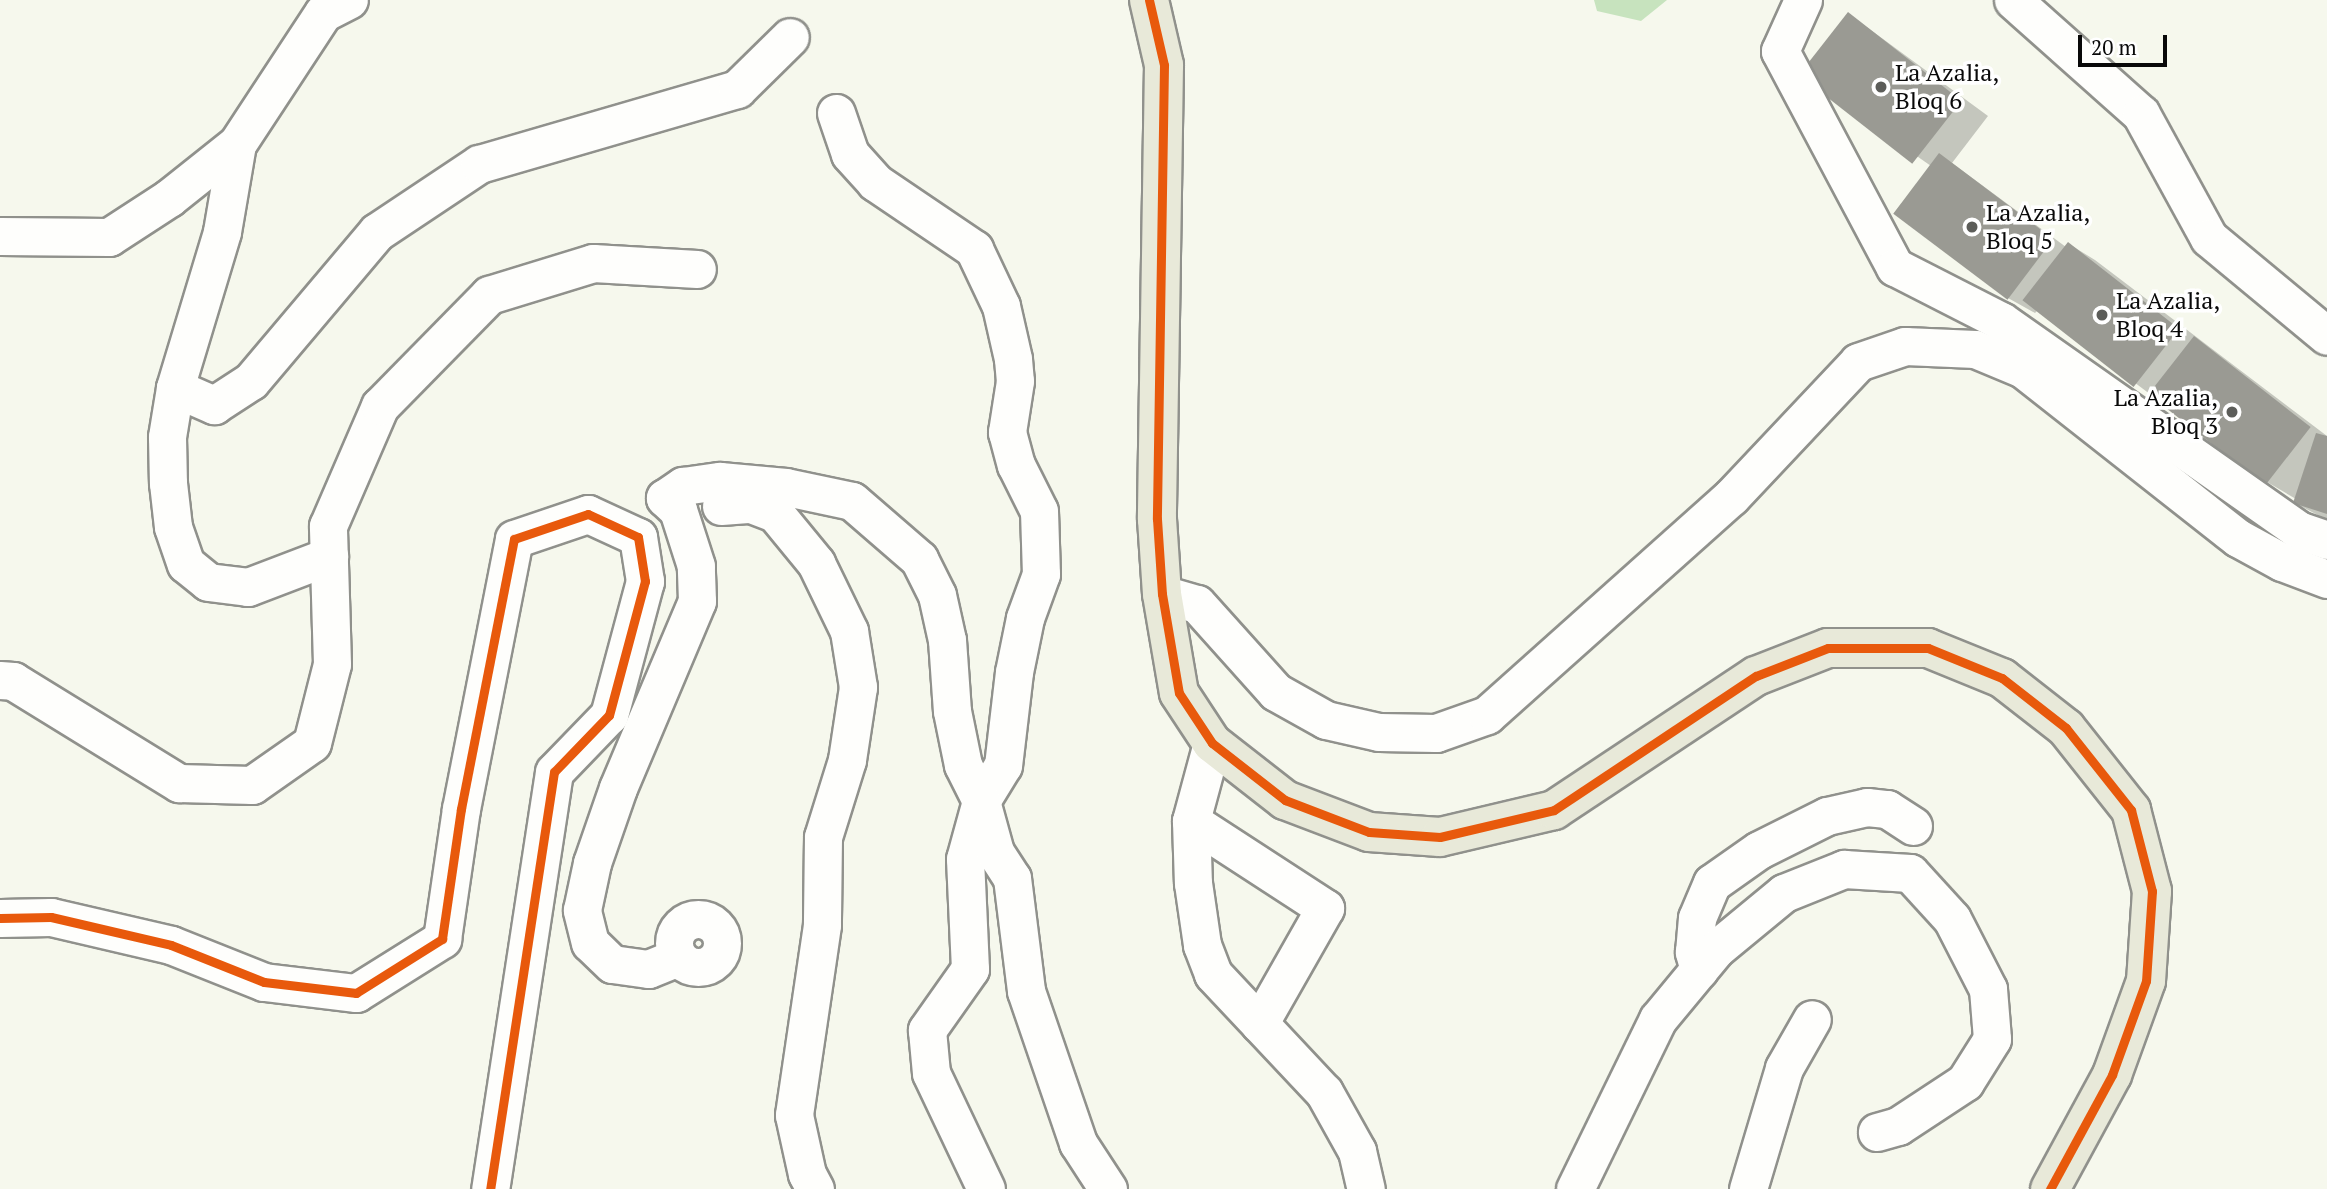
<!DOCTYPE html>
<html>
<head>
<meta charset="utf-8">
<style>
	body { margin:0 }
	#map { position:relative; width:2327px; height:1189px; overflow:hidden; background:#f6f8ed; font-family:"PT Serif",serif }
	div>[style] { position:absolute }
	.forest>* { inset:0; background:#c7e3be }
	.shadow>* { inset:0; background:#0003 }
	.building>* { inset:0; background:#9a9a93; transform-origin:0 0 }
	.roads { filter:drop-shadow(2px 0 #90918c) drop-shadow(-2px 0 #90918c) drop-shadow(0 2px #90918c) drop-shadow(0 -2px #90918c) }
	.minor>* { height:37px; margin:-18.5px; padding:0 18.5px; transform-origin:18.5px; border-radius:18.5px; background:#fefefc }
	.minor>.ring { margin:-18.5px; padding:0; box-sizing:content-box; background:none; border:37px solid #fefefc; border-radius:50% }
	.primary>* { height:38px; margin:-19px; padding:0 19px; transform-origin:19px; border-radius:19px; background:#e8e9d9 }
	.cycleway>* { height:9px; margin:-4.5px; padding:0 4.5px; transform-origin:4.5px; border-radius:4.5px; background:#e8590c }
	.dots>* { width:19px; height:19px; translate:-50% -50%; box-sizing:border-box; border:4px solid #fff; border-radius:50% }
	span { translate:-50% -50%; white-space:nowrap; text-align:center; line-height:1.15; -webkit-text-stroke:7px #fff; paint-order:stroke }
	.poi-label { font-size:24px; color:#090909 }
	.left { translate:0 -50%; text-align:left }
	.right { translate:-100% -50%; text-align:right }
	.scale { position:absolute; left:2078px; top:35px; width:89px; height:32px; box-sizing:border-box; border:4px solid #090909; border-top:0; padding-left:9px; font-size:21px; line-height:24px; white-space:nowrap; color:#090909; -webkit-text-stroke:5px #fff; paint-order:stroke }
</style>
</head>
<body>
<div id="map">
	<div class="forest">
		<i style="clip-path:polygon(1594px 0,1667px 0,1641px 21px,1597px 11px)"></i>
	</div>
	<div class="shadow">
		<i style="clip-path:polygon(1849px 14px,1988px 116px,1952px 163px,2066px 247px,2069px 244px,2095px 260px,2327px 436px,2327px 520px,2295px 503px,2296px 499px,2267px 482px,2038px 310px,2035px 313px,2008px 298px,1894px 213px,1931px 166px,1801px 75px)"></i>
	</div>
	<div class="building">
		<i style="left:1848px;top:12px;width:144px;height:80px;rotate:38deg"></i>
		<i style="left:1939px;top:153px;width:143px;height:76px;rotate:37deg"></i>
		<i style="left:2068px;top:242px;width:141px;height:74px;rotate:38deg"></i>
		<i style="left:2194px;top:336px;width:148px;height:74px;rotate:38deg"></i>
		<i style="clip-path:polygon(2316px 433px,2327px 436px,2327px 514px,2293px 503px)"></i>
	</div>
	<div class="roads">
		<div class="minor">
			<i style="left:1803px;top:0;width:56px;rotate:114.3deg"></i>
			<i style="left:1780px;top:51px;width:245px;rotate:62deg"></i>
			<i style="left:1895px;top:267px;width:119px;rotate:27deg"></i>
			<i style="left:2001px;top:321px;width:363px;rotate:35.1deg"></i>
			<i style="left:2298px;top:530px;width:31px;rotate:19deg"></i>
			<i style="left:2013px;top:0;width:171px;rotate:41.7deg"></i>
			<i style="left:2141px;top:114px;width:141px;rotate:61.3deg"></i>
			<i style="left:2209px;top:238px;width:153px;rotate:39.7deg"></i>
			<i style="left:836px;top:113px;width:43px;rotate:71.1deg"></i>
			<i style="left:850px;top:154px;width:38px;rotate:48deg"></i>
			<i style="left:875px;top:182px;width:120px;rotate:34.1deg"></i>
			<i style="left:974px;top:249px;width:63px;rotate:64.7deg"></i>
			<i style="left:1001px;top:306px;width:54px;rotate:77.2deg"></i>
			<i style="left:1013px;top:359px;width:22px;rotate:85deg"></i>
			<i style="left:1015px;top:381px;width:52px;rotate:98.9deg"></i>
			<i style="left:1007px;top:432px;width:34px;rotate:75deg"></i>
			<i style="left:1016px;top:465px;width:51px;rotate:63.4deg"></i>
			<i style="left:1039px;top:511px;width:63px;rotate:88.2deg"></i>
			<i style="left:1041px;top:574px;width:47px;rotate:110deg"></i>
			<i style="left:1025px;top:618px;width:55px;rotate:101.5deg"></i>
			<i style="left:1014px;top:672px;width:94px;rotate:96.7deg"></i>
			<i style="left:1003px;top:765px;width:42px;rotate:121.4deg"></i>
			<i style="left:981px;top:801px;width:60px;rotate:105.4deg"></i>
			<i style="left:965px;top:859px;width:110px;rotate:87.4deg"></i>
			<i style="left:970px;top:969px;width:75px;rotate:125.2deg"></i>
			<i style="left:927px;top:1030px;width:43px;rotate:84.7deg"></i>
			<i style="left:931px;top:1073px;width:128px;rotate:64.6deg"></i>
			<i style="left:237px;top:144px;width:89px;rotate:99.7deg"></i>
			<i style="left:222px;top:232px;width:163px;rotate:106.8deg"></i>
			<i style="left:175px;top:388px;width:43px;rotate:23.6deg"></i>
			<i style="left:214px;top:405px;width:44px;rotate:-33deg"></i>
			<i style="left:251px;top:381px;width:195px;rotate:-49.8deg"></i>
			<i style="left:377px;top:232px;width:123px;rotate:-33.7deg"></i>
			<i style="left:479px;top:164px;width:269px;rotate:-16.2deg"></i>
			<i style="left:737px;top:89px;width:74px;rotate:-44.5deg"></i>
			<i style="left:0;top:236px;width:109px;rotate:0.5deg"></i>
			<i style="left:109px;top:237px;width:72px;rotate:-33deg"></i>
			<i style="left:169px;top:198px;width:87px;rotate:-38.5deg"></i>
			<i style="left:237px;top:144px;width:157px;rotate:-56.7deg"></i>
			<i style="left:323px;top:13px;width:29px;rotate:-27deg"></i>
			<i style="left:175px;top:388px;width:50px;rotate:99.3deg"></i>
			<i style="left:167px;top:437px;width:46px;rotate:88.8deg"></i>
			<i style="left:168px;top:483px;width:44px;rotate:83.5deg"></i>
			<i style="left:173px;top:527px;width:39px;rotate:71deg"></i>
			<i style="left:186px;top:564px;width:28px;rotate:39deg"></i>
			<i style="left:208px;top:582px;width:40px;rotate:7.1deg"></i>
			<i style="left:248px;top:587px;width:87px;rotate:-20.9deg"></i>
			<i style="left:721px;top:506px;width:30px;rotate:-4deg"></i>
			<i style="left:751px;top:504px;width:26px;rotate:21deg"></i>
			<i style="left:775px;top:513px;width:65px;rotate:50.6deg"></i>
			<i style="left:816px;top:563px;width:76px;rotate:64.1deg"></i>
			<i style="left:849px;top:631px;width:57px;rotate:80.9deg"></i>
			<i style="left:858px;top:687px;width:74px;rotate:98.6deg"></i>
			<i style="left:847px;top:760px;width:81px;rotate:107.3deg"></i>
			<i style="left:823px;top:837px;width:88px;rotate:90.7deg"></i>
			<i style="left:822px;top:925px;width:192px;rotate:98.4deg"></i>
			<i style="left:794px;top:1115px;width:60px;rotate:77.6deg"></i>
			<i style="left:807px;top:1174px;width:17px;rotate:62deg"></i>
			<i style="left:1162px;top:594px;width:36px;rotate:16deg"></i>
			<i style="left:1197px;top:604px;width:118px;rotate:48.1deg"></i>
			<i style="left:1276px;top:692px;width:57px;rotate:29.2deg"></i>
			<i style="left:1326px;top:720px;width:54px;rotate:12.8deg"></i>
			<i style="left:1379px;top:732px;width:57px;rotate:1deg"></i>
			<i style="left:1436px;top:733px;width:54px;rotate:-19.4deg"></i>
			<i style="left:1487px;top:715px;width:327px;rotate:-41.8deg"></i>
			<i style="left:1731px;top:497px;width:185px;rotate:-46.7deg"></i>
			<i style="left:1858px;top:362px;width:50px;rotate:-18.8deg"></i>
			<i style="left:1905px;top:346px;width:70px;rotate:2.5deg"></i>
			<i style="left:1975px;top:349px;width:52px;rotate:22.6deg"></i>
			<i style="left:2023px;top:369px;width:273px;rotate:38.2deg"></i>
			<i style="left:2238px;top:538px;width:50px;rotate:28.6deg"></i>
			<i style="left:2282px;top:562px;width:48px;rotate:20.7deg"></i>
			<i style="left:0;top:680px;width:13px;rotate:4deg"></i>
			<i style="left:13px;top:681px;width:195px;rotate:31.6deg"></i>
			<i style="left:179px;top:783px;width:73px;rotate:1.6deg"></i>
			<i style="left:252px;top:785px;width:73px;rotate:-35deg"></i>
			<i style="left:312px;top:743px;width:81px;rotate:-75.8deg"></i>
			<i style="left:332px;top:664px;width:138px;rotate:-91.7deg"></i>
			<i style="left:328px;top:526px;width:131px;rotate:-66.6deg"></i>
			<i style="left:380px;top:406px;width:156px;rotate:-45.5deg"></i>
			<i style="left:489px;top:295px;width:109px;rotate:-17.1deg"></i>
			<i style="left:593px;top:263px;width:104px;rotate:3.3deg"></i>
			<i style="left:1212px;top:743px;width:81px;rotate:105.1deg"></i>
			<i style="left:1191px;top:821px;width:62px;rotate:88.2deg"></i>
			<i style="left:1193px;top:883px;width:63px;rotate:81.7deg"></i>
			<i style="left:1202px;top:945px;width:31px;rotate:69deg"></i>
			<i style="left:1213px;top:974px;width:162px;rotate:46.8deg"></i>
			<i style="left:1324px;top:1092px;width:68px;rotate:60.8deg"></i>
			<i style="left:1357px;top:1151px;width:39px;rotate:77deg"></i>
			<i style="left:1191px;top:821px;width:160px;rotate:33deg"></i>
			<i style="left:1325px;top:908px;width:133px;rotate:119.6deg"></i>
			<i style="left:0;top:918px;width:51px;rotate:-1.1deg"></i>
			<i style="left:51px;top:917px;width:123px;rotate:13.1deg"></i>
			<i style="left:171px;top:945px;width:100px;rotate:21.7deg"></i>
			<i style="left:264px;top:982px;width:93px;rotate:6.8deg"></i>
			<i style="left:356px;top:993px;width:102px;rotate:-32.1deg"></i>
			<i style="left:442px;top:939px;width:131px;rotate:-81.7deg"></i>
			<i style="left:461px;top:809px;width:275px;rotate:-78.9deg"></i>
			<i style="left:514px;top:539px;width:78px;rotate:-18.7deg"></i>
			<i style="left:588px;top:514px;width:55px;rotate:24.7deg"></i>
			<i style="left:638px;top:537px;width:45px;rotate:81deg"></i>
			<i style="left:645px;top:581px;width:139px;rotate:105deg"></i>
			<i style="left:609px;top:715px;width:79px;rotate:134deg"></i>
			<i style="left:554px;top:772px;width:422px;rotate:98.7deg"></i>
			<i class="ring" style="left:674px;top:919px;width:11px;height:11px"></i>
			<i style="left:678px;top:957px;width:32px;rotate:158deg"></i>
			<i style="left:648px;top:969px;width:36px;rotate:-172deg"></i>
			<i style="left:612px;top:964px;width:30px;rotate:-136deg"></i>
			<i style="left:590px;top:943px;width:34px;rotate:-104deg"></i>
			<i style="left:582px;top:910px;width:48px;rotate:-78deg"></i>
			<i style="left:592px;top:863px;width:79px;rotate:-70.9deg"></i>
			<i style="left:618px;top:788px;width:203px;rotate:-67.1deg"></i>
			<i style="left:697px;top:601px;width:35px;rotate:-92deg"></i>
			<i style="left:696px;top:566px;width:59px;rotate:-107.8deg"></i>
			<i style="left:678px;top:510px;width:18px;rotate:-137deg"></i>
			<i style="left:665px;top:498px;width:22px;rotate:-34deg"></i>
			<i style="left:683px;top:486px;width:37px;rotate:-8deg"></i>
			<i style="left:720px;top:481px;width:66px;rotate:5.2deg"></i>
			<i style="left:786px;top:487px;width:67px;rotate:12deg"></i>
			<i style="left:852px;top:501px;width:89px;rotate:40.9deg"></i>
			<i style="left:919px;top:559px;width:40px;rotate:63.4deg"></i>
			<i style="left:937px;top:595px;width:46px;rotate:77.5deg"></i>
			<i style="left:947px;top:640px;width:71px;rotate:86deg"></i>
			<i style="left:952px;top:711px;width:55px;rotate:78.5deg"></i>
			<i style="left:963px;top:765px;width:40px;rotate:63.4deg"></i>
			<i style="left:981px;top:801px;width:53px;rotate:74.6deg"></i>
			<i style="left:995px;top:852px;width:31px;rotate:57deg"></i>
			<i style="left:1012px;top:878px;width:114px;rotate:82.9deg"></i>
			<i style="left:1026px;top:991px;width:161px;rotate:71.1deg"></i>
			<i style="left:1078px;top:1143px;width:55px;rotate:56.9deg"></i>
			<i style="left:1699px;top:970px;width:19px;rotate:-106deg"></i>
			<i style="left:1694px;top:952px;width:34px;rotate:-85deg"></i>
			<i style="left:1697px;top:918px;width:38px;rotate:-67deg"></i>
			<i style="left:1712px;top:883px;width:57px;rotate:-35.1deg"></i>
			<i style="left:1759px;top:850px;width:76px;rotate:-26.6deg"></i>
			<i style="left:1827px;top:816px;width:41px;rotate:-12.7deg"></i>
			<i style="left:1867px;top:807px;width:20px;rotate:6deg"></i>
			<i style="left:1887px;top:809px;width:31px;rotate:33deg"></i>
			<i style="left:1575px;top:1189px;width:189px;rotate:-64deg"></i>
			<i style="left:1658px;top:1019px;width:91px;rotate:-50.4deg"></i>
			<i style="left:1716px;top:949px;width:88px;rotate:-39.5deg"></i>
			<i style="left:1784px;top:893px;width:65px;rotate:-21.8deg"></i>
			<i style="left:1844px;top:869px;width:66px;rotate:3.5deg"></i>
			<i style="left:1910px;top:873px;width:62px;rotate:47.6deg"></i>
			<i style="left:1952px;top:919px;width:79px;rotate:62.8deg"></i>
			<i style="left:1988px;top:989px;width:50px;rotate:85.4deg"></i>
			<i style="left:1992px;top:1039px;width:51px;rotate:122.1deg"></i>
			<i style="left:1965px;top:1082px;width:80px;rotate:146.7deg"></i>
			<i style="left:1898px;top:1126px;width:22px;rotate:164deg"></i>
			<i style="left:1748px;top:1189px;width:126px;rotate:-73.4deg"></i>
			<i style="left:1784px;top:1068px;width:56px;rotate:-60.3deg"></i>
		</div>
		<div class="primary">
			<i style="left:1149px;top:0;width:67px;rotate:77deg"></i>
			<i style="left:1164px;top:65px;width:454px;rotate:90.9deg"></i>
			<i style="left:1157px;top:519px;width:75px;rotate:86.2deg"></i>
			<i style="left:1162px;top:594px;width:100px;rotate:80.3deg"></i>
			<i style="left:1179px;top:693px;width:60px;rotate:56.6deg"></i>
			<i style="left:1212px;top:743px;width:93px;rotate:38deg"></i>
			<i style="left:1285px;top:800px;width:90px;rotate:20.9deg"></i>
			<i style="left:1369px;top:832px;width:71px;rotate:4deg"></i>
			<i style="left:1440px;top:837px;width:117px;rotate:-13.3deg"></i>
			<i style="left:1554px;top:810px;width:242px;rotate:-33.6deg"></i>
			<i style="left:1756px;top:676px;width:77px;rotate:-21.3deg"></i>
			<i style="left:1828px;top:648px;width:100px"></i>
			<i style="left:1928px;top:648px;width:80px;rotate:22.1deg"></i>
			<i style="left:2002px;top:678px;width:81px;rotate:38deg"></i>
			<i style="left:2066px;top:728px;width:105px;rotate:51.6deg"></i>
			<i style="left:2131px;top:810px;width:84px;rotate:75.5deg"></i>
			<i style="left:2152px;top:891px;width:90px;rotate:93.8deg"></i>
			<i style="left:2146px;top:981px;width:100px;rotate:109.9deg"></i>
			<i style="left:2112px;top:1075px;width:130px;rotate:118.5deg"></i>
		</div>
	</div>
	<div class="cycleway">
		<i style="left:1149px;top:0;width:67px;rotate:77deg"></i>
		<i style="left:1164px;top:65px;width:454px;rotate:90.9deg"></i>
		<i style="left:1157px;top:519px;width:75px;rotate:86.2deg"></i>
		<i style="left:1162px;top:594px;width:100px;rotate:80.3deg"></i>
		<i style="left:1179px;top:693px;width:60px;rotate:56.6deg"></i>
		<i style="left:1212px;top:743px;width:93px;rotate:38deg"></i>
		<i style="left:1285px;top:800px;width:90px;rotate:20.9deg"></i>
		<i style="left:1369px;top:832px;width:71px;rotate:4deg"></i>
		<i style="left:1440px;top:837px;width:117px;rotate:-13.3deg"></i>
		<i style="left:1554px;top:810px;width:242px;rotate:-33.6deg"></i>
		<i style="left:1756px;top:676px;width:77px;rotate:-21.3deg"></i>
		<i style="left:1828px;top:648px;width:100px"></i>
		<i style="left:1928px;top:648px;width:80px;rotate:22.1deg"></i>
		<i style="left:2002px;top:678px;width:81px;rotate:38deg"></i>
		<i style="left:2066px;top:728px;width:105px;rotate:51.6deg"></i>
		<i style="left:2131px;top:810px;width:84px;rotate:75.5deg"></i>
		<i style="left:2152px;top:891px;width:90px;rotate:93.8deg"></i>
		<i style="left:2146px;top:981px;width:100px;rotate:109.9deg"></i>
		<i style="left:2112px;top:1075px;width:130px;rotate:118.5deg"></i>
		<i style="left:0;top:918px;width:51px;rotate:-1.1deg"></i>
		<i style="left:51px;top:917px;width:123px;rotate:13.1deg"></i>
		<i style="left:171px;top:945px;width:100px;rotate:21.7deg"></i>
		<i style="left:264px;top:982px;width:93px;rotate:6.8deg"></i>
		<i style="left:356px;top:993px;width:102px;rotate:-32.1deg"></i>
		<i style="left:442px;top:939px;width:131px;rotate:-81.7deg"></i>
		<i style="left:461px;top:809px;width:275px;rotate:-78.9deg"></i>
		<i style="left:514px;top:539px;width:78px;rotate:-18.7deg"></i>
		<i style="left:588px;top:514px;width:55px;rotate:24.7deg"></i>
		<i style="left:638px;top:537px;width:45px;rotate:81deg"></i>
		<i style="left:645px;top:581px;width:139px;rotate:105deg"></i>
		<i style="left:609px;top:715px;width:79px;rotate:134deg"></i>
		<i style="left:554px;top:772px;width:422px;rotate:98.7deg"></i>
	</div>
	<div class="dots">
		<i style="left:1881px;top:87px;background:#5c5d59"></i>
		<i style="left:1972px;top:227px;background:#5c5d59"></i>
		<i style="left:2102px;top:315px;background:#5c5d59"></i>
		<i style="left:2232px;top:412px;background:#5c5d59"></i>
	</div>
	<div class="poi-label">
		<span class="left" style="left:1895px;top:87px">La Azalia,<br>Bloq 6</span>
		<span class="left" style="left:1986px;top:227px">La Azalia,<br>Bloq 5</span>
		<span class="left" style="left:2116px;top:315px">La Azalia,<br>Bloq 4</span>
		<span class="right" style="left:2218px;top:412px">La Azalia,<br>Bloq 3</span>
	</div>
	<div class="scale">20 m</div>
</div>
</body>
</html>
